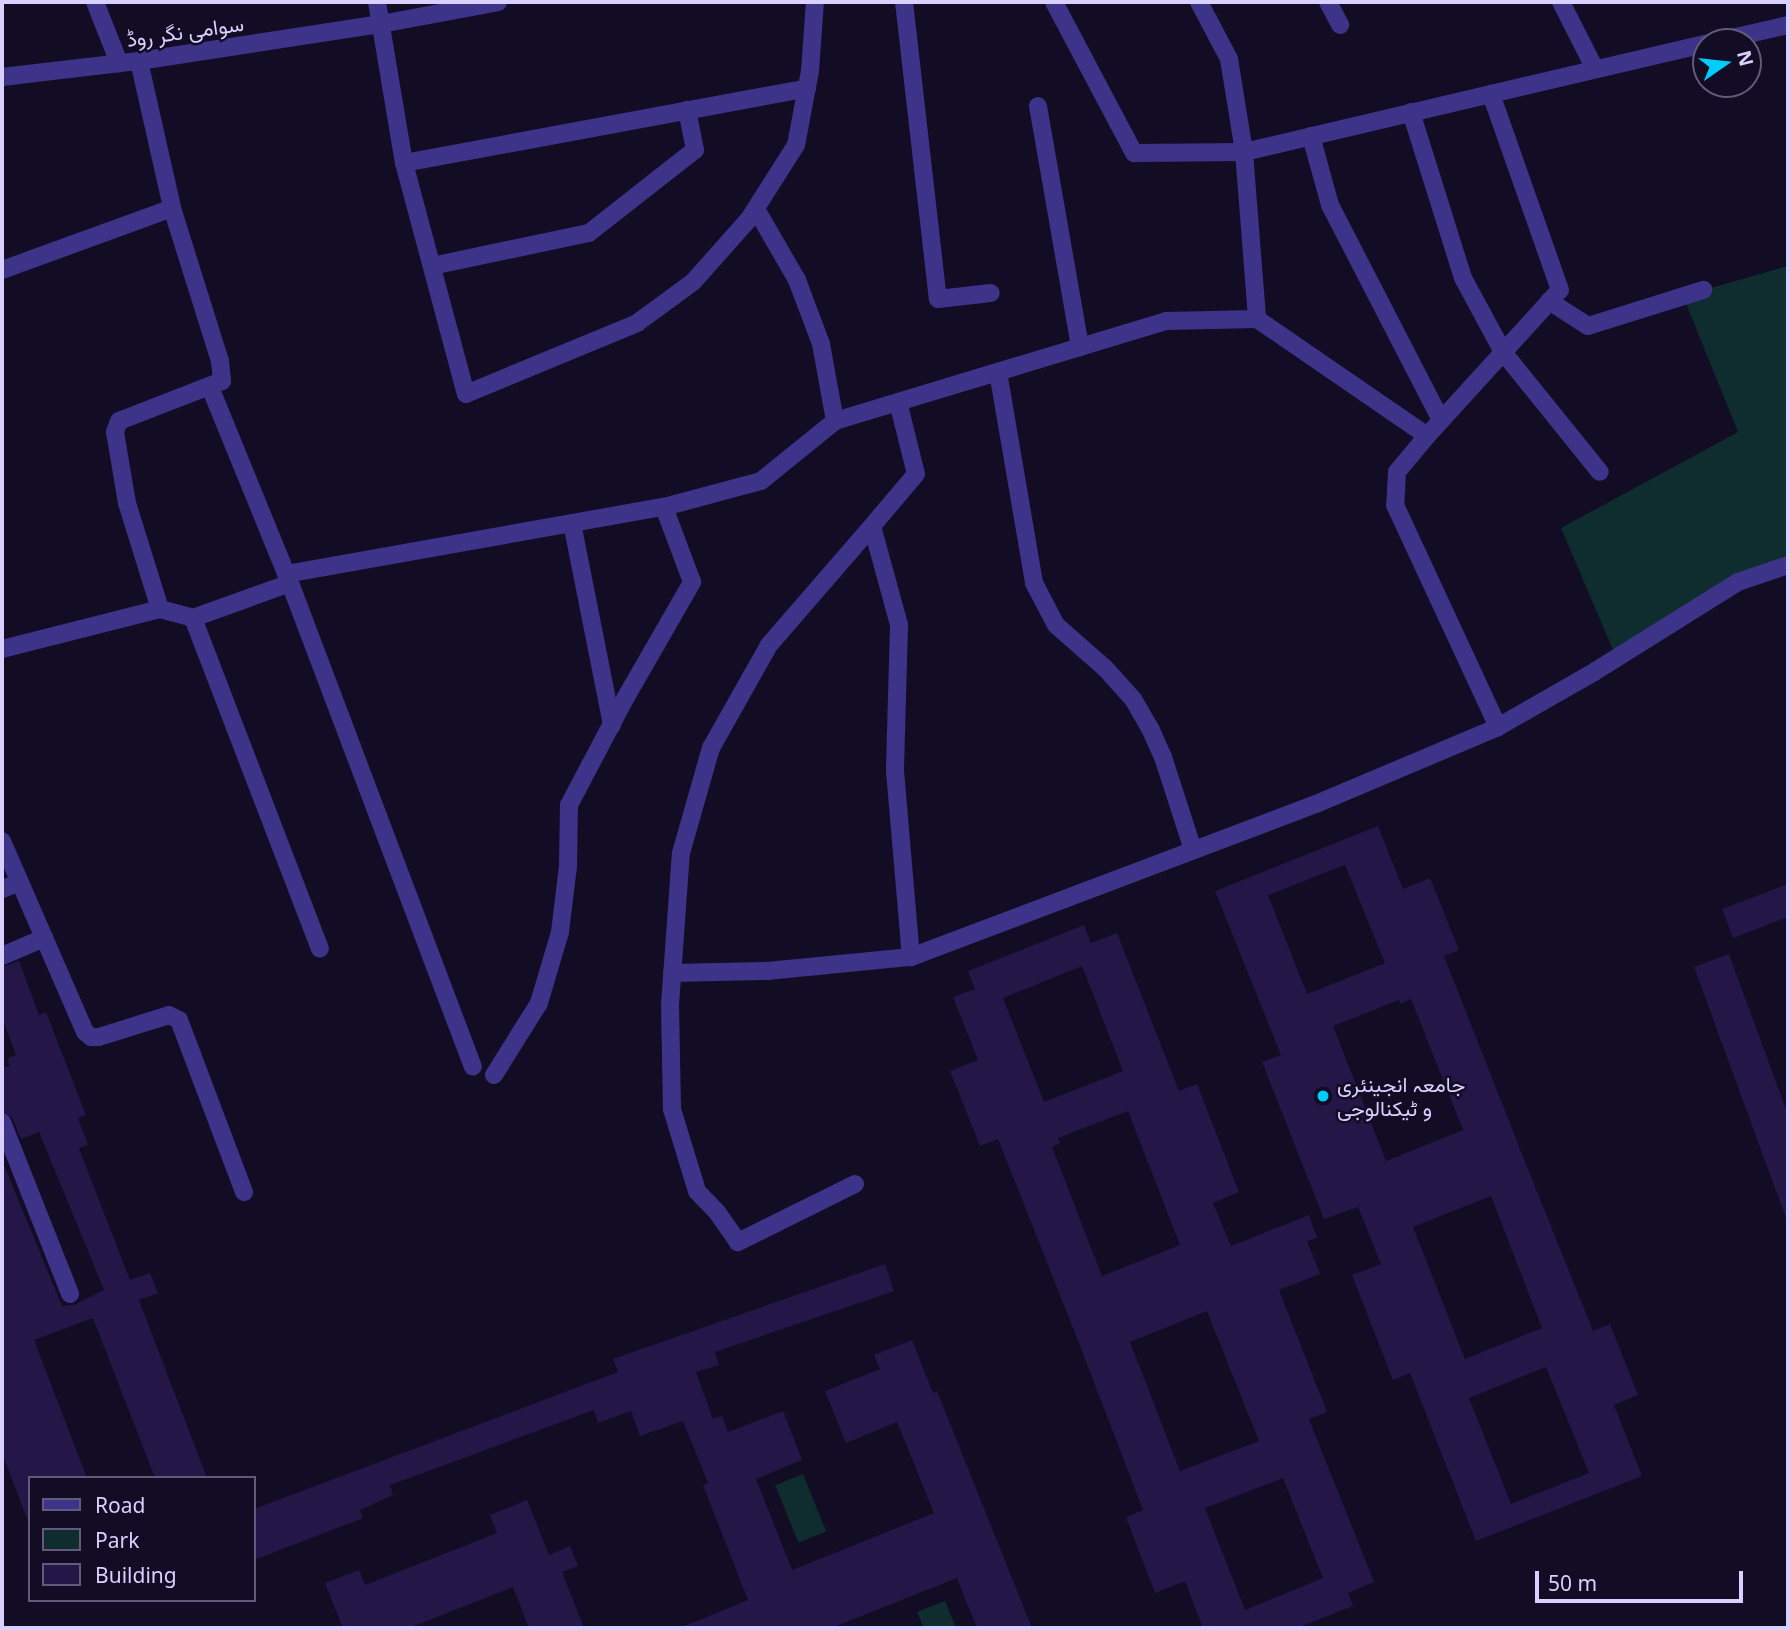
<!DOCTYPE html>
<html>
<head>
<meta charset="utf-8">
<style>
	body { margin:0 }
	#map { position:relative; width:1790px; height:1630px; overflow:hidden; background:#120c24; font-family:"Noto Sans",Vazirmatn,sans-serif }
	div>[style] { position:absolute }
	.green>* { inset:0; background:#0f2d2f; transform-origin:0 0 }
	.building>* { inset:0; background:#241647 }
	.minor>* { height:18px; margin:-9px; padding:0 9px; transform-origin:9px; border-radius:9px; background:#3d3388 }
	.tertiary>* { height:18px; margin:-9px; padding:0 9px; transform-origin:9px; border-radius:9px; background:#3d3388 }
	.dots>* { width:19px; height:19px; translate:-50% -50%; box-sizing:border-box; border:4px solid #120c24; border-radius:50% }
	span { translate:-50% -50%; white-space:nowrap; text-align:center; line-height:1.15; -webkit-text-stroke:5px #120c24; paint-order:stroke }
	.street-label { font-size:21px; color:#d9d0ff }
	.poi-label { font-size:21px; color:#d9d0ff }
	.left { translate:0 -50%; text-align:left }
	.frame { position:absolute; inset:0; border:4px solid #d9d0ff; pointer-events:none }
	.legend { position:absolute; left:28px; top:1476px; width:228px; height:126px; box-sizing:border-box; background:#120c24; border:2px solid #625a7c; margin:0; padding:9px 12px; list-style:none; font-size:21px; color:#d9d0ff }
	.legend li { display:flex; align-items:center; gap:14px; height:35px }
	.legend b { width:35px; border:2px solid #625a7c }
	.north { position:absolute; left:1692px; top:28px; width:70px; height:70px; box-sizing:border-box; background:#120c24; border:2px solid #625a7c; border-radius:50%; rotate:76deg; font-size:19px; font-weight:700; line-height:28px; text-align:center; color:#d9d0ff }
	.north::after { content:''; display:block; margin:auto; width:24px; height:32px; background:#00ccfb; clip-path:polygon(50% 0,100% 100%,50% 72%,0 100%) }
	.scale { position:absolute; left:1535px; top:1571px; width:208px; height:32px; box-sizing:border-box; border:4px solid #d9d0ff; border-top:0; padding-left:9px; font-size:21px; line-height:24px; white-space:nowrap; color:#d9d0ff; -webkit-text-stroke:5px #120c24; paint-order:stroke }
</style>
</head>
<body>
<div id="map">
	<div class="green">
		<i style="clip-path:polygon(1788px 266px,1788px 558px,1613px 650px,1561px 528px,1738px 432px,1683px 296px)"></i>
		<i style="left:803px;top:1474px;width:62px;height:30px;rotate:68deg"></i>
		<i style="clip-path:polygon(945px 1601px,956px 1628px,924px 1628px,917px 1612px)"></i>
	</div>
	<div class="building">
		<i style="clip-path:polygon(evenodd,1378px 826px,1403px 889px,1430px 878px,1459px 950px,1444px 956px,1524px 1159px,1593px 1331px,1610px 1324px,1638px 1395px,1614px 1405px,1642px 1476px,1476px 1541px,1410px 1373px,1393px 1380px,1352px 1275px,1381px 1264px,1358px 1207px,1324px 1219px,1262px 1062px,1281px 1055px,1215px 891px,1378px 826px,1345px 865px,1385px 963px,1307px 994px,1268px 895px,1345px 865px,1378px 826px,1411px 999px,1463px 1130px,1386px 1161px,1333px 1026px,1399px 1000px,1400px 1004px,1411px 999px,1378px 826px,1491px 1196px,1542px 1328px,1465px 1359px,1413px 1227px,1491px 1196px,1378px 826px,1546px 1367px,1589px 1473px,1511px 1504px,1469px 1398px,1546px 1367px)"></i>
		<i style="clip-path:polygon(1788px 884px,1788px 917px,1733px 938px,1722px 909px)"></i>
		<i style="clip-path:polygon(evenodd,1084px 925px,1091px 943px,1117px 933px,1179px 1091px,1197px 1084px,1239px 1192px,1213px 1203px,1231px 1246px,1309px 1215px,1317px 1238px,1307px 1241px,1320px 1274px,1279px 1290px,1327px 1412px,1309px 1419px,1374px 1582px,1348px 1593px,1353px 1606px,1297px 1628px,1203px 1628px,1185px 1581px,1155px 1593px,1126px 1517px,1143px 1510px,1077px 1338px,998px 1139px,980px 1146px,950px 1071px,978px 1060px,953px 997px,975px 989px,968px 971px,1084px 925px,1082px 966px,1123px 1071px,1044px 1102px,1003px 998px,1082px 966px,1084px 925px,1128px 1111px,1180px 1245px,1102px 1276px,1052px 1147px,1060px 1143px,1058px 1138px,1128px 1111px,1084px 925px,1207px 1311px,1259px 1441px,1180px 1471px,1130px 1342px,1207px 1311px,1084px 925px,1283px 1478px,1323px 1578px,1245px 1610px,1205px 1508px,1283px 1478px)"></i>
		<i style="clip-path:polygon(1729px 954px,1788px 1115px,1788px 1218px,1786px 1218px,1694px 967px)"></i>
		<i style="clip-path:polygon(19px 961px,39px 1015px,46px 1012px,86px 1115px,78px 1118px,88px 1145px,79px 1148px,130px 1280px,150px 1273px,158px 1293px,139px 1300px,207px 1478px,155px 1478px,93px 1318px,34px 1340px,87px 1478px,30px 1478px,28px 1521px,2px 1453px,2px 1160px,62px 1306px,74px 1305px,104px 1290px,39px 1132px,21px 1139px,12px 1117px,2px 1111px,2px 1068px,10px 1066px,7px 1058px,16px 1055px,2px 1018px,2px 967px)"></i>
		<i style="clip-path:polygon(885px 1264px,894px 1291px,715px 1352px,719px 1365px,696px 1372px,713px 1419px,722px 1416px,728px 1432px,783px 1411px,802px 1460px,756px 1479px,792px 1570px,934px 1513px,897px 1422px,846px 1443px,825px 1391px,880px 1369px,874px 1355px,912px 1340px,933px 1393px,937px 1391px,1032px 1628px,977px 1628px,957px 1578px,831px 1628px,680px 1628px,748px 1600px,703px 1485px,708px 1483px,683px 1421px,640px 1436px,631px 1411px,598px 1423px,594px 1410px,390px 1485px,393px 1495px,360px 1510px,363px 1518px,254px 1560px,254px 1509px,618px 1372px,613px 1359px)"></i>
		<i style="clip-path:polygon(527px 1500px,549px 1555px,570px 1546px,578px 1566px,562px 1572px,584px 1628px,529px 1628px,513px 1587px,409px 1628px,343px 1628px,325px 1583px,359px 1570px,365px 1585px,497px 1533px,490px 1515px)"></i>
	</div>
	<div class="minor">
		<i style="left:95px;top:2px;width:66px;rotate:68.5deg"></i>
		<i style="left:377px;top:2px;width:163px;rotate:80.5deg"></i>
		<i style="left:404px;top:163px;width:239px;rotate:75deg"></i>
		<i style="left:466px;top:394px;width:185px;rotate:-22.5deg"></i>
		<i style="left:637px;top:323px;width:69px;rotate:-36.2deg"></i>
		<i style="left:693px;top:282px;width:84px;rotate:-48.4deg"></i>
		<i style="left:749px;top:219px;width:88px;rotate:-57.6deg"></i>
		<i style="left:796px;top:145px;width:75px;rotate:-79.3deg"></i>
		<i style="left:810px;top:71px;width:69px;rotate:-85.9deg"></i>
		<i style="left:904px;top:2px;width:299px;rotate:83.5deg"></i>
		<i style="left:938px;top:299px;width:53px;rotate:-6.5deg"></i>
		<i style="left:1054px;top:2px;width:171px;rotate:62.1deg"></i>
		<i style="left:1134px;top:153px;width:110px;rotate:-0.5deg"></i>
		<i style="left:1244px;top:152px;width:474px;rotate:-13.2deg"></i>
		<i style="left:1199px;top:2px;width:64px;rotate:62.2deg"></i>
		<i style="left:1229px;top:59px;width:94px;rotate:80.8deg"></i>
		<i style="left:1244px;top:152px;width:168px;rotate:85.5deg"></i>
		<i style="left:1328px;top:2px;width:26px;rotate:62deg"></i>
		<i style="left:1561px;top:2px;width:75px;rotate:63.1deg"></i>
		<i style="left:1714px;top:42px;width:76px;rotate:-12.9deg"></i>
		<i style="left:139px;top:61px;width:151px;rotate:77.3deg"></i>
		<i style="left:172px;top:208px;width:160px;rotate:72.6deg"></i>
		<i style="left:220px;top:361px;width:20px;rotate:84deg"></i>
		<i style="left:222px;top:381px;width:110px;rotate:158.8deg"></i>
		<i style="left:119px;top:421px;width:12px;rotate:110deg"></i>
		<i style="left:115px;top:432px;width:72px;rotate:80.4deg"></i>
		<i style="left:127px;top:503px;width:111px;rotate:72.7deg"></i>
		<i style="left:1038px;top:106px;width:245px;rotate:80.1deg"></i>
		<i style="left:1411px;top:112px;width:174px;rotate:72.6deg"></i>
		<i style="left:1463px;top:278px;width:84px;rotate:61.6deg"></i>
		<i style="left:1503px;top:352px;width:154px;rotate:51.1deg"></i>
		<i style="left:1311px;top:136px;width:72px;rotate:74.6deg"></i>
		<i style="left:1330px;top:205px;width:242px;rotate:62.7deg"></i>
		<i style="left:404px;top:163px;width:410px;rotate:-10.5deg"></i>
		<i style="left:756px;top:209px;width:82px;rotate:60deg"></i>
		<i style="left:797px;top:280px;width:68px;rotate:69.4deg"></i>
		<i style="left:821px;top:344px;width:78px;rotate:79.7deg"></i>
		<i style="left:432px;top:266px;width:160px;rotate:-11.9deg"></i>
		<i style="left:589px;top:233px;width:135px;rotate:-38.1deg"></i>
		<i style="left:695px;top:150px;width:41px;rotate:-101.3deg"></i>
		<i style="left:2px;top:270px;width:181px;rotate:-20deg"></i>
		<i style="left:1549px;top:301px;width:46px;rotate:32.7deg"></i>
		<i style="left:1588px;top:326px;width:121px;rotate:-17.4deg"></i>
		<i style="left:998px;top:372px;width:214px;rotate:80.3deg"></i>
		<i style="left:1034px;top:583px;width:47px;rotate:62.4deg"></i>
		<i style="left:1056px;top:625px;width:65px;rotate:41.3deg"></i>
		<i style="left:1105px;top:668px;width:42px;rotate:47.9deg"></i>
		<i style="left:1133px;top:699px;width:34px;rotate:60deg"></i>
		<i style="left:1150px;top:728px;width:32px;rotate:66deg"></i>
		<i style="left:1163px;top:757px;width:98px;rotate:72.1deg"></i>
		<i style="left:210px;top:387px;width:212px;rotate:67.8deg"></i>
		<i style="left:290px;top:583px;width:517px;rotate:69.29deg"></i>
		<i style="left:898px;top:402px;width:74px;rotate:76deg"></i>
		<i style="left:916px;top:474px;width:68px;rotate:130.2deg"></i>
		<i style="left:872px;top:526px;width:103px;rotate:74.7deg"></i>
		<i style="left:899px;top:625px;width:146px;rotate:91.6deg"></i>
		<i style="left:895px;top:771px;width:187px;rotate:85.1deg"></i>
		<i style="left:1427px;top:436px;width:47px;rotate:129.8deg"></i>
		<i style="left:1397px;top:472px;width:33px;rotate:93deg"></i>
		<i style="left:1395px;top:505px;width:245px;rotate:65.1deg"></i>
		<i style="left:572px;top:523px;width:206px;rotate:78.8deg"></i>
		<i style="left:286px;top:574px;width:384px;rotate:-10.1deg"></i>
		<i style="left:664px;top:507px;width:100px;rotate:-15deg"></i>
		<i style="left:761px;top:481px;width:95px;rotate:-39deg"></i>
		<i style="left:835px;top:421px;width:346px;rotate:-16.8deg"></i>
		<i style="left:1166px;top:321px;width:91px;rotate:-1.3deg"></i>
		<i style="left:1257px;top:319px;width:206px;rotate:34.5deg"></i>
		<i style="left:1427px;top:436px;width:197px;rotate:-47.7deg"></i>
		<i style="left:1560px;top:290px;width:208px;rotate:-109.4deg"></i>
		<i style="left:193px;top:618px;width:103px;rotate:-19.8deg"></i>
		<i style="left:2px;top:649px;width:163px;rotate:-14.2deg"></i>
		<i style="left:160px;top:609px;width:34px;rotate:15deg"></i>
		<i style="left:193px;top:618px;width:354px;rotate:69deg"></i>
		<i style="left:2px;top:841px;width:208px;rotate:66.5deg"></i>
		<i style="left:85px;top:1032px;width:8px;rotate:40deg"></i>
		<i style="left:91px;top:1037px;width:8px"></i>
		<i style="left:99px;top:1037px;width:73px;rotate:-17.4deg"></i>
		<i style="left:169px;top:1015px;width:11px;rotate:27deg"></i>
		<i style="left:179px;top:1020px;width:184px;rotate:69.3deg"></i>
		<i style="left:2px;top:889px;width:19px;rotate:-21deg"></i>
		<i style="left:2px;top:956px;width:46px;rotate:-23.2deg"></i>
		<i style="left:672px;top:973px;width:95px;rotate:-1.2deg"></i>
		<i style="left:767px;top:971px;width:145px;rotate:-5.6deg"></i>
		<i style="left:911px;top:957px;width:433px;rotate:-20.7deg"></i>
		<i style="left:1316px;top:804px;width:198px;rotate:-22.9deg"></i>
		<i style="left:1498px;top:727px;width:111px;rotate:-29.8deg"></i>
		<i style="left:1594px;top:672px;width:170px;rotate:-32deg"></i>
		<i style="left:1738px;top:582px;width:53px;rotate:-18.8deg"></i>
		<i style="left:494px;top:1075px;width:85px;rotate:-58deg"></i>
		<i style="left:539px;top:1003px;width:74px;rotate:-73.5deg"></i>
		<i style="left:560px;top:932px;width:66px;rotate:-83.1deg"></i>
		<i style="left:568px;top:866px;width:61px;rotate:-89.1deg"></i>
		<i style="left:569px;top:805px;width:122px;rotate:-62.2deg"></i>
		<i style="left:626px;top:697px;width:133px;rotate:-60.1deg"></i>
		<i style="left:692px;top:582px;width:80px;rotate:-110.5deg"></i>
		<i style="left:2px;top:1122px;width:185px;rotate:68.4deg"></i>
		<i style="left:855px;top:1184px;width:131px;rotate:153.6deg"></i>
		<i style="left:738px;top:1242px;width:35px;rotate:-125deg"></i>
		<i style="left:718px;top:1213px;width:30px;rotate:-134deg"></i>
		<i style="left:697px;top:1191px;width:86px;rotate:-107deg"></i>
		<i style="left:672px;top:1109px;width:104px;rotate:-91.1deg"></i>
		<i style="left:670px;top:1005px;width:152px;rotate:-85.9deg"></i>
		<i style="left:681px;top:853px;width:109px;rotate:-74.1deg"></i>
		<i style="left:711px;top:748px;width:118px;rotate:-60.6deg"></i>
		<i style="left:769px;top:645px;width:157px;rotate:-49.1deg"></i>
	</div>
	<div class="tertiary">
		<i style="left:2px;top:77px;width:138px;rotate:-6.7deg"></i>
		<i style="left:139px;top:61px;width:245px;rotate:-8.7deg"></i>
		<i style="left:381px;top:24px;width:119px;rotate:-10.6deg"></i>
	</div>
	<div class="dots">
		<i style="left:1323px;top:1096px;background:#00ccfb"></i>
	</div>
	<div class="street-label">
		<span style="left:185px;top:31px;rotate:-8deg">سوامی نگر روڈ</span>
	</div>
	<div class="poi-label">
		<span class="left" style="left:1337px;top:1096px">جامعہ انجینئری<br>و ٹیکنالوجی</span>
	</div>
	<div class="frame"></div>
	<ul class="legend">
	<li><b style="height:9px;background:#3d3388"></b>Road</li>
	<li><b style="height:19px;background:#0f2d2f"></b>Park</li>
	<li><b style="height:19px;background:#241647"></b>Building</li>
	</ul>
	<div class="north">N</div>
	<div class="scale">50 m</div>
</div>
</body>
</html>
